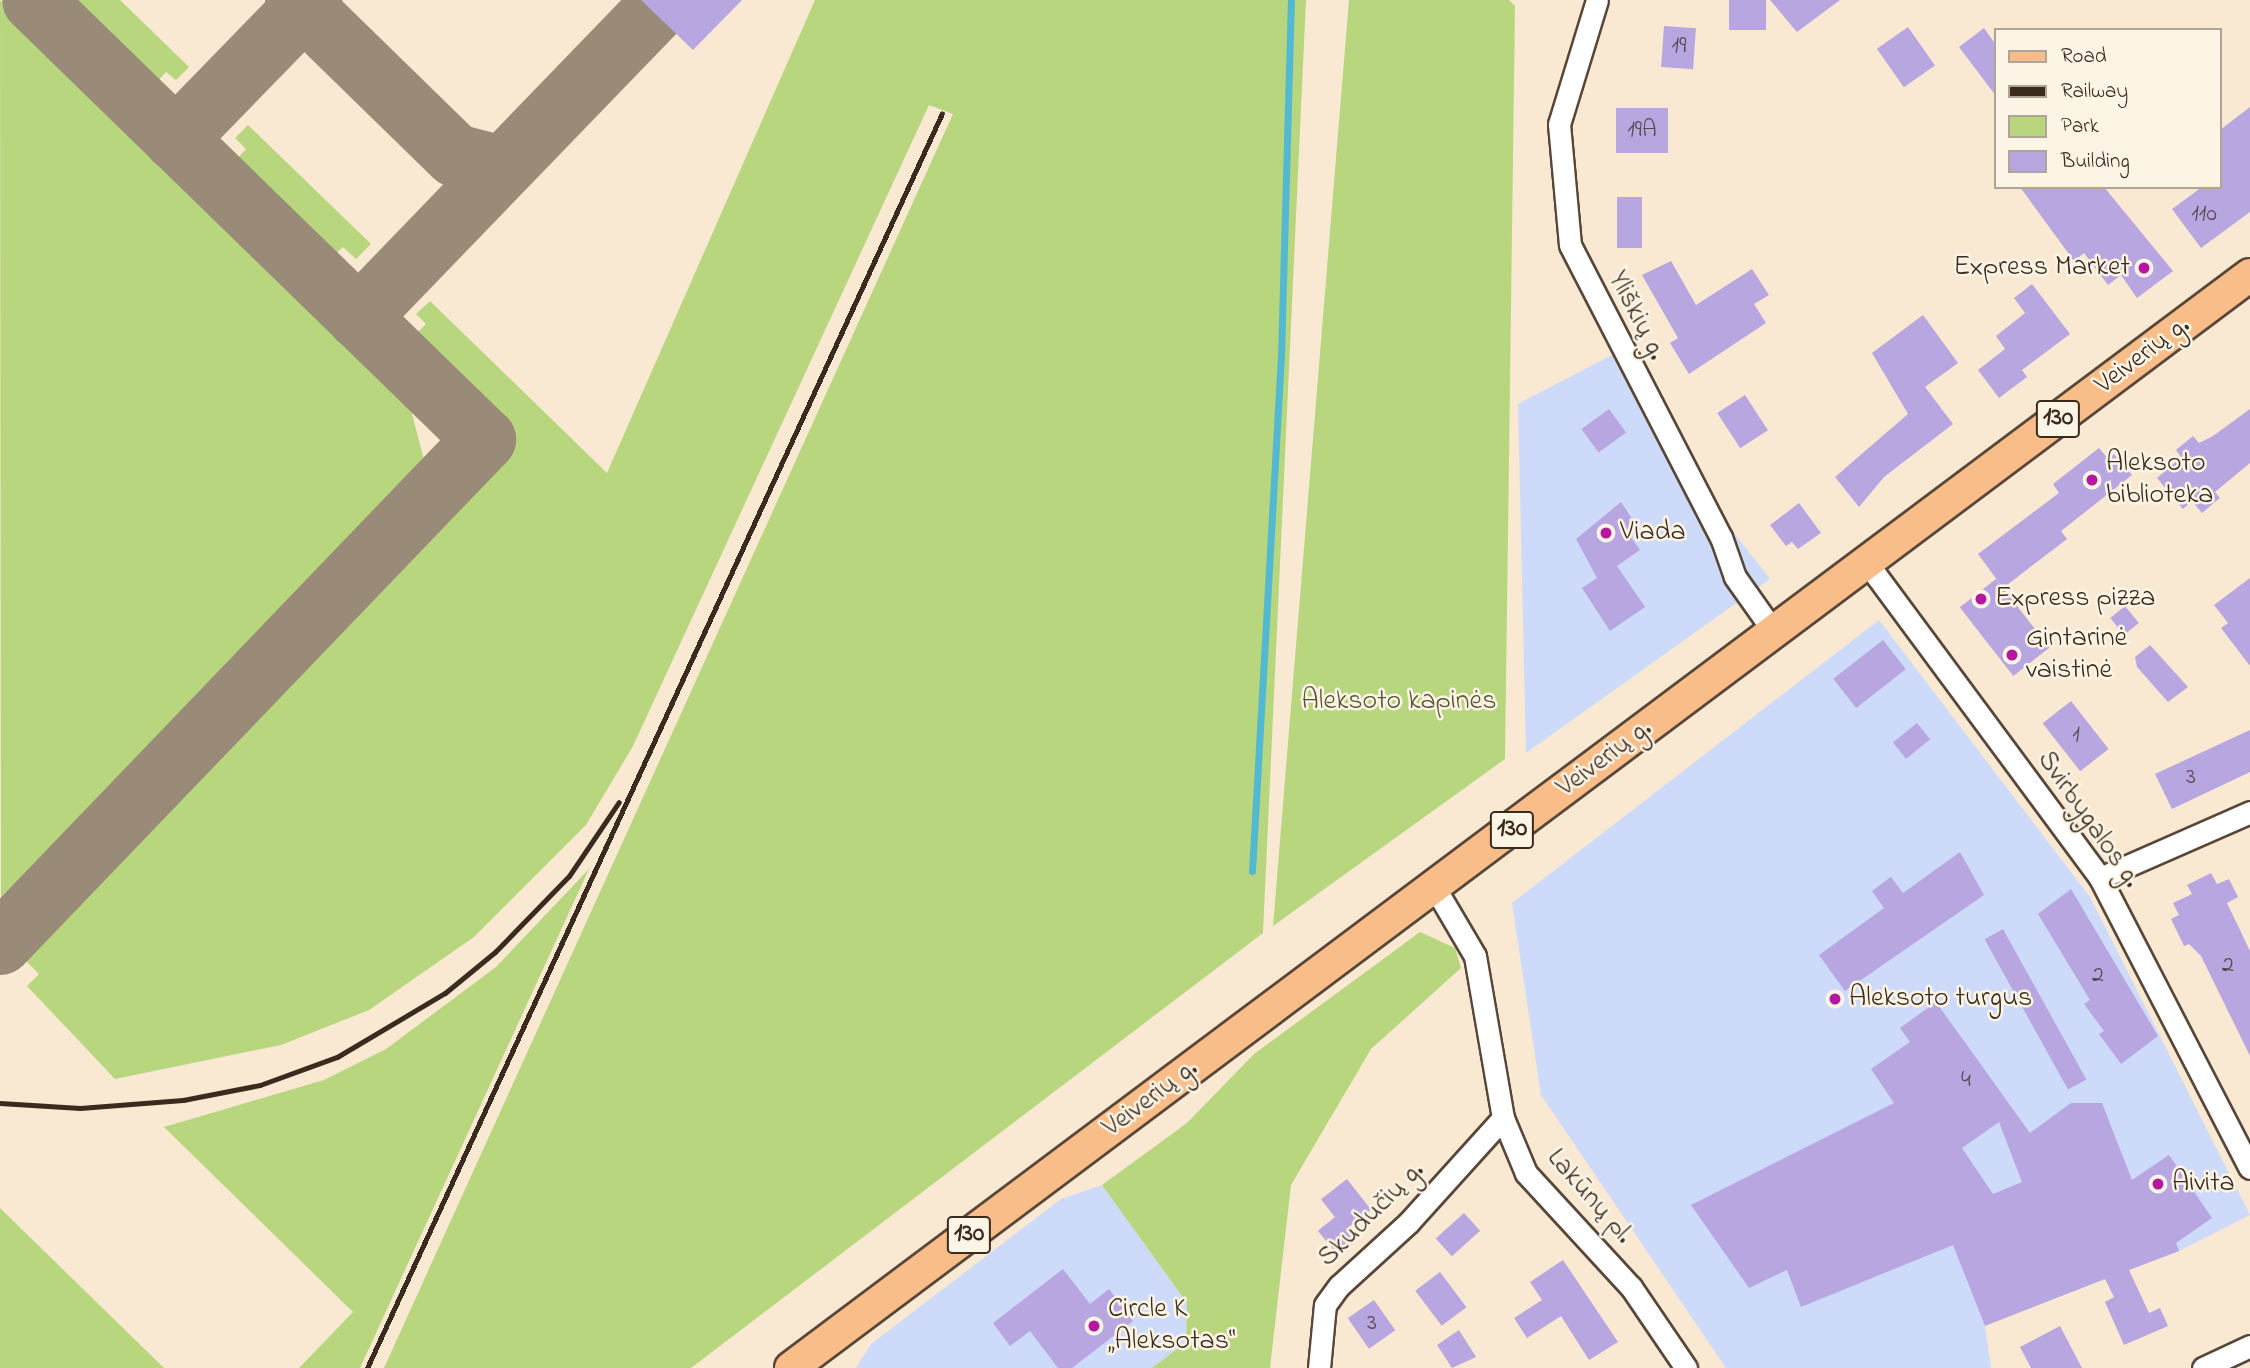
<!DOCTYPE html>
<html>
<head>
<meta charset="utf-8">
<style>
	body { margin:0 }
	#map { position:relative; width:2250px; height:1368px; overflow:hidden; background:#f9e9d3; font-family:"Indie Flower",sans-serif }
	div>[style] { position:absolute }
	.built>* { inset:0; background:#cedafa }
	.green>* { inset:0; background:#b8d67d }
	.stream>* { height:7px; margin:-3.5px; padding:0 3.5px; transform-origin:3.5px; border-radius:3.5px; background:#53b9d1 }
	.taxiway>* { height:63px; margin:-31.5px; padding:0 31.5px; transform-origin:31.5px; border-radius:31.5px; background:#9a8a78 }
	.building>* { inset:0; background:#b7a6e0; transform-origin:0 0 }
	.roads { filter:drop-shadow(2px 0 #584739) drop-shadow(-2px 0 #584739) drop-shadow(0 2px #584739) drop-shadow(0 -2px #584739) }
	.street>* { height:21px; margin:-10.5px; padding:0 10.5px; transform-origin:10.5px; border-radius:10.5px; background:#fff }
	.primary>* { height:32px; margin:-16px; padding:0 16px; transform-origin:16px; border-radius:16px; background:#f8bd89 }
	.rail>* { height:5px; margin:-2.5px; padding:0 2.5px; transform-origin:2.5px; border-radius:2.5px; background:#3b2a1e }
	.dots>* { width:19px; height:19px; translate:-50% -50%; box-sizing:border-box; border:4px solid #fcf5e5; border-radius:50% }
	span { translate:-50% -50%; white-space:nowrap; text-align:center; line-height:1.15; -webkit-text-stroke:5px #fcf5e5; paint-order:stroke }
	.number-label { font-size:24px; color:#5a494e }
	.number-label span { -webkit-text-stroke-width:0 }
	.shield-label span { padding:2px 5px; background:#fcf5e5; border:2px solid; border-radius:5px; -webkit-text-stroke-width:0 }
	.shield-label { font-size:26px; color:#3b2a1e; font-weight:700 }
	.poi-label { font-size:28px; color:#3b2a1e }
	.right { translate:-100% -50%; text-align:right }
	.left { translate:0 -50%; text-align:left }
	.street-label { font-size:28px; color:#3b2a1e }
	.park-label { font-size:28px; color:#5a5536 }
	.legend { position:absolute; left:1994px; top:28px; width:228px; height:161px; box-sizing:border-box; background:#fcf5e5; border:2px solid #afa495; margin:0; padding:9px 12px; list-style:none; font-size:21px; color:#3b2a1e }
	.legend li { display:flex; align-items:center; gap:14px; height:35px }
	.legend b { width:35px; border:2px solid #afa495 }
</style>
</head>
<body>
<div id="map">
	<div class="built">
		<i style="clip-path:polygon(1633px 344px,1735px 534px,1770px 579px,1526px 753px,1518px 404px)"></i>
		<i style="clip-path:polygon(1879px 620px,2090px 897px,2250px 1215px,2179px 1251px,1985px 1325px,1991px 1368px,1726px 1368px,1541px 1095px,1512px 903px)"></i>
		<i style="clip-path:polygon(1102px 1185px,1187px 1303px,1186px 1342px,1152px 1368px,856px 1368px,871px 1344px,1061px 1199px)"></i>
	</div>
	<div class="green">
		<i style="clip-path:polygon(0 0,407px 395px,427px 471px,1px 905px)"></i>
		<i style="clip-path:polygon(66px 0,120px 0,189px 67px,176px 80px,166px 72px,153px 86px)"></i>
		<i style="clip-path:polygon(815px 0,1306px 0,1263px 933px,691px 1368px,384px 1368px,953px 114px,929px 105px,633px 746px,586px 825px,474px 937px,369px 1010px,281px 1045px,115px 1079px,27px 986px,39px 974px,26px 961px,41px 944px,31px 933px,516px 439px,413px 337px,426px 324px,416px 314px,430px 301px,607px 473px)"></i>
		<i style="clip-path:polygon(1349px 0,1509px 0,1515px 6px,1505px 759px,1273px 926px)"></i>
		<i style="clip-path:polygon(248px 125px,371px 244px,356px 259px,343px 247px,331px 258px,233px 163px,246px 149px,235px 138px)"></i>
		<i style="clip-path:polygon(589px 869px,360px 1368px,299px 1368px,353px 1312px,164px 1127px,324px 1080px,386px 1049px,496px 967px)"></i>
		<i style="clip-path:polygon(1420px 932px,1455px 948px,1461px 968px,1371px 1049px,1291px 1185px,1270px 1368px,1152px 1368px,1186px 1342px,1187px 1303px,1102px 1185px,1187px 1123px,1254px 1054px)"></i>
		<i style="clip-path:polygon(0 1208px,164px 1368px,0 1368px)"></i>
	</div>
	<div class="stream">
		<i style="left:1252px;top:871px;width:516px;rotate:-86.78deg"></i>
		<i style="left:1281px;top:356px;width:356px;rotate:-88.4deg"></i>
	</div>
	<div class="taxiway">
		<i style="left:296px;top:0;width:222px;rotate:44.3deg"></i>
		<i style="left:455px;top:155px;width:48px;rotate:14.6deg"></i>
		<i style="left:175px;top:139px;width:194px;rotate:-45.8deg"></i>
		<i style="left:358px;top:317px;width:425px;rotate:-46deg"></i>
		<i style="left:0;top:943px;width:699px;rotate:-46.16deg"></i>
		<i style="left:484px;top:439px;width:629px;rotate:-135.77deg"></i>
	</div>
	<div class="building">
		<i style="clip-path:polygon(641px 0,742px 0,693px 50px)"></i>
		<i style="left:1729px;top:0;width:37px;height:30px"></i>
		<i style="clip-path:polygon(1770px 0,1840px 0,1797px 32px)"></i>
		<i style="left:1664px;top:26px;width:32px;height:41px;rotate:4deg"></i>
		<i style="left:1908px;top:27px;width:47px;height:38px;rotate:55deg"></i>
		<i style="clip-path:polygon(1984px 28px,1996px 45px,1996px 96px,1959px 47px)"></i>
		<i style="clip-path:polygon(2250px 107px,2250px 212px,2201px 248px,2172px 209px,2202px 187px,2220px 187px,2220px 130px)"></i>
		<i style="left:1616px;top:108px;width:52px;height:45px"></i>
		<i style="clip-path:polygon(2020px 187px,2104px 187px,2173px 271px,2137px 298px,2121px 275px,2108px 285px,2084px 253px,2074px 261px)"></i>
		<i style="left:1617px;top:197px;width:25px;height:51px"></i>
		<i style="clip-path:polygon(1671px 261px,1696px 305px,1752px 269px,1769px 295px,1754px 304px,1766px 323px,1689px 374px,1670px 343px,1678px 338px,1642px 275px)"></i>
		<i style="clip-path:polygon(2032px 284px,2070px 334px,2022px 370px,2027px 377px,1999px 398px,1978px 370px,2005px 349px,1996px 336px,2025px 313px,2014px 298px)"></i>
		<i style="clip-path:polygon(1923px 315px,1958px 363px,1925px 387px,1953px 424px,1884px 477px,1859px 507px,1835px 477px,1908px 414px,1872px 353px)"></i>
		<i style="left:1745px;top:395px;width:42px;height:33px;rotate:57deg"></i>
		<i style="left:1609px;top:409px;width:29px;height:34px;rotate:54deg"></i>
		<i style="clip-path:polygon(2250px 409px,2250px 463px,2215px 492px,2220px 498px,2202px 513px,2192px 501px,2183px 509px,2157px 478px,2181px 457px,2176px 450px,2193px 436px,2199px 443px,2213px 436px)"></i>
		<i style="clip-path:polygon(2099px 448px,2108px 459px,2114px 454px,2132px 475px,2061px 531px,2067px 539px,2003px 588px,1978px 554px,2059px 493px,2053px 484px)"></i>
		<i style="clip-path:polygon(1621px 502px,1639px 529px,1630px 536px,1640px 550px,1617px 566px,1645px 607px,1610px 631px,1582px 588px,1597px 578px,1576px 539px)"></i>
		<i style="clip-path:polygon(1799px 503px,1821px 533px,1798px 549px,1792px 542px,1786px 546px,1770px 525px)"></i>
		<i style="clip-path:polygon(2250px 578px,2250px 666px,2221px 628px,2228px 623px,2214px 605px)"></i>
		<i style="left:1996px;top:579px;width:87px;height:46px;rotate:52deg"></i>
		<i style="left:2125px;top:606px;width:22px;height:19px;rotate:51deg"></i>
		<i style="left:1883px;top:640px;width:37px;height:63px;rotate:52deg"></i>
		<i style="clip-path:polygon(2150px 645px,2188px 687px,2168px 702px,2137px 667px,2135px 657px)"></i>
		<i style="left:2071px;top:701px;width:61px;height:36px;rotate:52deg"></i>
		<i style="left:1917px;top:723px;width:21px;height:31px;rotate:51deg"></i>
		<i style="clip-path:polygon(2250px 730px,2250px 772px,2172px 809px,2155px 774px)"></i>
		<i style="clip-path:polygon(1960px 852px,1984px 895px,1845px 991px,1819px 955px,1884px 908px,1872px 891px,1891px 877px,1903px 893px)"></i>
		<i style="clip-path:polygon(2211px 873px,2217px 884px,2229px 879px,2238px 897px,2227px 903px,2250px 951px,2250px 1056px,2201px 956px,2189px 944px,2184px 946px,2171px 919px,2179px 915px,2173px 903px,2192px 894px,2187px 885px)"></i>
		<i style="clip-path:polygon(2071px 889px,2158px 1036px,2121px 1064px,2099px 1034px,2104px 1031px,2084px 1004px,2090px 1000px,2038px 914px)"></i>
		<i style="left:2003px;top:929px;width:172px;height:21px;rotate:61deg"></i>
		<i style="clip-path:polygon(evenodd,1936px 1002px,2030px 1133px,2071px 1103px,2102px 1103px,2132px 1180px,2169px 1155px,2212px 1218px,2176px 1243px,2179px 1251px,2129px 1270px,2149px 1313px,2160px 1308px,2168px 1326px,2124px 1345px,2105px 1302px,2114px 1297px,2105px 1279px,1985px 1326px,1953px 1245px,1801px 1307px,1787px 1270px,1749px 1288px,1691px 1205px,1894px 1103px,1871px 1069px,1910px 1042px,1900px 1028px,1936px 1002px,1999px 1122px,2022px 1182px,1993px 1194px,1962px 1148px,1999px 1122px)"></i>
		<i style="left:1347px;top:1179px;width:39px;height:33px;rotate:52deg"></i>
		<i style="left:1464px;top:1213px;width:24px;height:38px;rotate:48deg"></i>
		<i style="left:1335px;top:1217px;width:32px;height:22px;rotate:51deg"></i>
		<i style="clip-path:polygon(1563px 1260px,1618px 1342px,1589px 1360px,1561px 1316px,1527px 1338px,1514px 1318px,1542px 1300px,1530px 1282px)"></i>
		<i style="clip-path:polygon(1063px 1269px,1090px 1304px,1109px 1289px,1133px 1321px,1072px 1368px,1058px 1368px,1030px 1331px,1010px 1346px,993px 1323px)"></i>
		<i style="left:1440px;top:1272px;width:44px;height:31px;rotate:53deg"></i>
		<i style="left:1374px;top:1300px;width:37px;height:32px;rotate:55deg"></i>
		<i style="clip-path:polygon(2060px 1326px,2082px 1368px,2031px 1368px,2020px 1347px)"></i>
		<i style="clip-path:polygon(1459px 1330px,1476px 1357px,1452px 1368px,1437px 1345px)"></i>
	</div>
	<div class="roads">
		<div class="street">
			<i style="left:1597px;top:0;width:130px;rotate:107deg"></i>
			<i style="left:1559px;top:124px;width:121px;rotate:84.8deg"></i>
			<i style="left:1570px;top:245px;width:329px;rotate:62.7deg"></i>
			<i style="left:1721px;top:537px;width:42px;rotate:70.7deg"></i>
			<i style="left:1735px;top:577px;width:67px;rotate:54.7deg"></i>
			<i style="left:1867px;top:563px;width:392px;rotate:53.5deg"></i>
			<i style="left:2100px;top:878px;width:326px;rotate:62.7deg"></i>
			<i style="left:2100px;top:878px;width:164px;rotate:-23.7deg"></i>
			<i style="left:1435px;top:888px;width:79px;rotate:59.5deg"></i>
			<i style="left:1475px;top:956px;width:164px;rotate:80.2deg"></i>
			<i style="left:1503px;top:1118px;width:60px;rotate:67.3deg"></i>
			<i style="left:1526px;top:1173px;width:155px;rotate:47.4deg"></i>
			<i style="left:1631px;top:1287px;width:98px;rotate:55.8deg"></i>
			<i style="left:1319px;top:1368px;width:63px;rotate:-84.6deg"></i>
			<i style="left:1325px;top:1305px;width:24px;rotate:-54deg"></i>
			<i style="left:1339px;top:1286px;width:95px;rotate:-42.4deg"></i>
			<i style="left:1409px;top:1222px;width:140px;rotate:-47.9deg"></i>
			<i style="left:2203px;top:1368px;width:52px;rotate:-25.1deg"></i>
		</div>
		<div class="primary">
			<i style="left:791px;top:1368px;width:1823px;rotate:-36.84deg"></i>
		</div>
	</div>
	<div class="rail">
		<i style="left:0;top:1103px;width:80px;rotate:3.6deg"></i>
		<i style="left:80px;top:1108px;width:103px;rotate:-4.4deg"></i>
		<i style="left:183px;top:1100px;width:78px;rotate:-11deg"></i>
		<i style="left:260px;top:1085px;width:82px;rotate:-20deg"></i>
		<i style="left:337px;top:1057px;width:126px;rotate:-30.7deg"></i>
		<i style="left:445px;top:993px;width:65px;rotate:-39.4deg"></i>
		<i style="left:495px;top:952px;width:106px;rotate:-45.8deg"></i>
		<i style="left:569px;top:876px;width:89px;rotate:-56deg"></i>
		<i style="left:367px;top:1368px;width:1380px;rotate:-65.38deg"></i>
	</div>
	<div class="dots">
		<i style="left:2144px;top:268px;background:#b5179e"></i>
		<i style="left:2092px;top:480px;background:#b5179e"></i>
		<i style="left:1606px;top:533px;background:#b5179e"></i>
		<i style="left:1981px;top:599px;background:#b5179e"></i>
		<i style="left:2012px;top:655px;background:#b5179e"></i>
		<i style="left:1835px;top:999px;background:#b5179e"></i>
		<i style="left:2158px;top:1184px;background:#b5179e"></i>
		<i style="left:1094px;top:1326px;background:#b5179e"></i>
	</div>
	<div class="number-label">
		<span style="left:1679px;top:47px">19</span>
		<span style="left:1642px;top:131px">19A</span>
		<span style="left:2204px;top:215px">110</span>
		<span style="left:2076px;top:736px">1</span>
		<span style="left:2191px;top:778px">3</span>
		<span style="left:2228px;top:966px">2</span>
		<span style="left:2098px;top:976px">2</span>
		<span style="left:1966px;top:1081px">4</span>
		<span style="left:1372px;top:1324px">3</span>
	</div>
	<div class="shield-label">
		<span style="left:2058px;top:419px">130</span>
		<span style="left:1512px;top:830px">130</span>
		<span style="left:969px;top:1235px">130</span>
	</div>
	<div class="poi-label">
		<span class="right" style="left:2130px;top:268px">Express Market</span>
		<span class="left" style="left:2106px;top:480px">Aleksoto<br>biblioteka</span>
		<span class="left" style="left:1620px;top:533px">Viada</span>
		<span class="left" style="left:1995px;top:599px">Express pizza</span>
		<span class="left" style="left:2026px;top:655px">Gintarinė<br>vaistinė</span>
		<span class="left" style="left:1849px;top:999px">Aleksoto turgus</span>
		<span class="left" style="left:2172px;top:1184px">Aivita</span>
		<span class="left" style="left:1108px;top:1326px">Circle K<br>„Aleksotas“</span>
	</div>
	<div class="street-label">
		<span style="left:1636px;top:316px;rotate:63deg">Yliškių g.</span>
		<span style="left:2143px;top:356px;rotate:-37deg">Veiverių g.</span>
		<span style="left:1605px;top:759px;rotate:-37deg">Veiverių g.</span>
		<span style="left:2088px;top:820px;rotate:55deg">Svirbygalos g.</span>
		<span style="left:1151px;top:1099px;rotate:-37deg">Veiverių g.</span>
		<span style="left:1589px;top:1197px;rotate:49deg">Lakūnų pl.</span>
		<span style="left:1372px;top:1215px;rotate:-45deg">Skudučių g.</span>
	</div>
	<div class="park-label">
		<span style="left:1399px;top:702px">Aleksoto kapinės</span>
	</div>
	<ul class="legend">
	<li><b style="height:9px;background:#f8bd89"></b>Road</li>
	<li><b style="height:9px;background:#3b2a1e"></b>Railway</li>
	<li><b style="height:19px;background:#b8d67d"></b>Park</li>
	<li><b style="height:19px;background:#b7a6e0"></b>Building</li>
	</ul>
</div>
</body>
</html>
